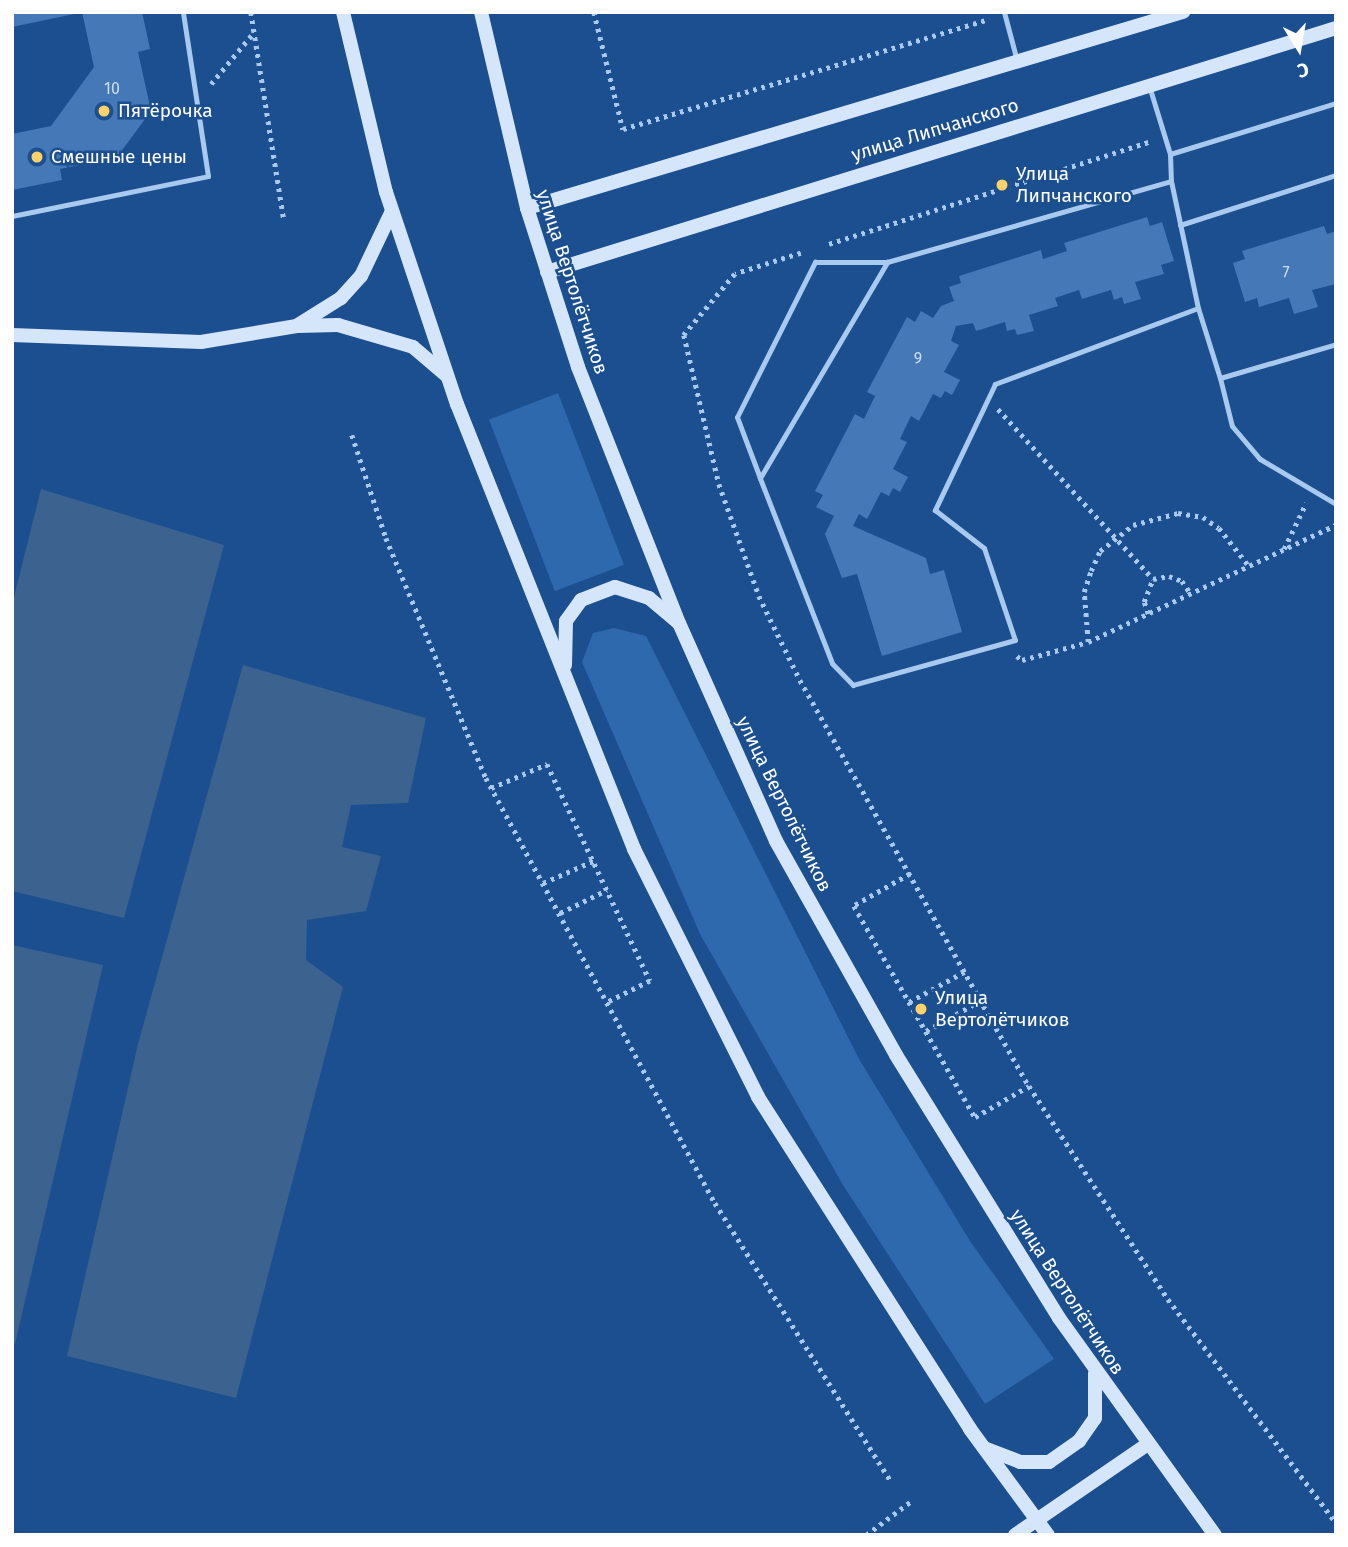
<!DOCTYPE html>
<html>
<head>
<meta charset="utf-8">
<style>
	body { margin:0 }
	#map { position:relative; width:1348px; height:1547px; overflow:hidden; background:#1b4f8f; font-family:"Fira Sans",sans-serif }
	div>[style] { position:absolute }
	.green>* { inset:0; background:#2e69ad; transform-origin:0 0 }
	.water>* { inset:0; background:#3c6290 }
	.building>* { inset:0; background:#4478b7 }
	.path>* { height:4.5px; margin-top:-2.25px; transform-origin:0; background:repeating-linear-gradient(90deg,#a9c9ee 0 3.5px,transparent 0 8.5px) }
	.lane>* { height:5px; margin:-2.5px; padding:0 2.5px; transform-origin:2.5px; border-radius:2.5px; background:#a9c9ee }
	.secondary>* { height:14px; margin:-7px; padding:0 7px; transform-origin:7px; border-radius:7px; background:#d6e6fa }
	.dots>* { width:19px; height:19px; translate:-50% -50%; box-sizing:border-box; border:4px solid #1b4f8f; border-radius:50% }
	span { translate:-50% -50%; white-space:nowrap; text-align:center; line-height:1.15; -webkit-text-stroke:5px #1b4f8f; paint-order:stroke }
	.number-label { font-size:16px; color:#d0dded }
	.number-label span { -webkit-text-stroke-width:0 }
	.poi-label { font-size:19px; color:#fff }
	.left { translate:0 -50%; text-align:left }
	.street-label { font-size:19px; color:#fff }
	.frame { position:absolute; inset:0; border:14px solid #fff; pointer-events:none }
	.north { position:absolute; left:1264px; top:14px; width:70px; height:70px; -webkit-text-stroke:5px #1b4f8f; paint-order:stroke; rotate:169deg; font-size:19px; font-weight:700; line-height:28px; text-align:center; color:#fff }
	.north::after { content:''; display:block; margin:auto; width:24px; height:32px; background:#fff; clip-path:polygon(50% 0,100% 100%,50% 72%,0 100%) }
</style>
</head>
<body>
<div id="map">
	<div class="green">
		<i style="left:558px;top:393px;width:184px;height:74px;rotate:69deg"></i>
		<i style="clip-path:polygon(614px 628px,646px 636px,859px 1059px,970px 1241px,1054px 1359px,985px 1404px,843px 1185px,700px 934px,582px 662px,593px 633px)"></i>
	</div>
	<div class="water">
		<i style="clip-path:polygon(41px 489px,224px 545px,124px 918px,12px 891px,12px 605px)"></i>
		<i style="clip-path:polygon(243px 665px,426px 718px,408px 803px,351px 805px,342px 847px,381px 856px,366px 911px,307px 920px,306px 960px,343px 987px,236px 1398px,67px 1356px,138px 1044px)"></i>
		<i style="clip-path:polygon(12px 945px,103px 965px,15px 1344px,12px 1343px)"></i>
	</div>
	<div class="building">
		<i style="clip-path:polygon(12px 12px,79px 12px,79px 13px,12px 27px)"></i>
		<i style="clip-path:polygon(82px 12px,142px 12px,150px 49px,138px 52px,151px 111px,117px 157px,60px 169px,62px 180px,12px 190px,12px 134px,51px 126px,94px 67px)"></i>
		<i style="clip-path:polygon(1147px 217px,1150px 226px,1162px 222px,1174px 261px,1161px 265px,1164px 274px,1135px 282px,1141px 299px,1124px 304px,1122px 297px,1114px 300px,1111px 290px,1082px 299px,1079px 290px,1055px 298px,1058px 306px,1029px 315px,1034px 331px,1017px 335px,1015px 329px,1007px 331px,1005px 322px,976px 331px,973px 323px,956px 326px,951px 341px,959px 345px,944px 372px,960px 380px,952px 395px,945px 391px,941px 398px,933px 394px,919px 421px,911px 416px,900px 439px,907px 442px,893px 469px,908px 477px,900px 492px,893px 488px,889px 496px,881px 492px,867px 519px,859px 514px,853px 526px,926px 558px,930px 574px,944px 570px,962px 632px,882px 656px,857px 574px,842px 578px,825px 534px,834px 516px,816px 507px,823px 495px,815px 491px,855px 414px,864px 419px,875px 396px,867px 392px,907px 317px,915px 322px,921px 311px,933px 318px,941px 306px,954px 301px,949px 287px,961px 283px,959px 276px,1041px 250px,1043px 259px,1067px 251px,1064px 243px)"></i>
		<i style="clip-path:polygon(1324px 226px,1327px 234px,1336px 231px,1336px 284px,1312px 290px,1318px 307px,1294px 314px,1289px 298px,1259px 307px,1257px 298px,1245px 302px,1233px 263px,1245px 259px,1242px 251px)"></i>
	</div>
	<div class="path">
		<i style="left:251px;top:12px;width:212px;rotate:81deg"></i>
		<i style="left:594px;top:12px;width:121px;rotate:76.1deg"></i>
		<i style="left:623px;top:129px;width:382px;rotate:-16.7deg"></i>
		<i style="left:211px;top:84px;width:67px;rotate:-50.4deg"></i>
		<i style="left:829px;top:244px;width:338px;rotate:-17.7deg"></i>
		<i style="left:801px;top:253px;width:69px;rotate:162.3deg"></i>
		<i style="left:735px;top:274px;width:80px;rotate:129.9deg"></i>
		<i style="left:684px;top:335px;width:153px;rotate:76.8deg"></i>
		<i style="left:719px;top:484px;width:119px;rotate:70.3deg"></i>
		<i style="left:759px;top:596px;width:93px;rotate:64deg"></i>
		<i style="left:800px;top:680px;width:466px;rotate:60.6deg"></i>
		<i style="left:1029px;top:1086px;width:254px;rotate:56.9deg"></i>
		<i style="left:1168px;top:1299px;width:280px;rotate:53.1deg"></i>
		<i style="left:998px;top:409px;width:230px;rotate:47.6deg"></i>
		<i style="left:352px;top:435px;width:108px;rotate:71.7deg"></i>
		<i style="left:386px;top:538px;width:260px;rotate:67.4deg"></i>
		<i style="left:486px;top:778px;width:483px;rotate:61.7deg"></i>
		<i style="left:715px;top:1203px;width:331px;rotate:57.7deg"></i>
		<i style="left:1284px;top:549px;width:51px;rotate:-64.4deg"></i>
		<i style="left:1148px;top:614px;width:13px;rotate:-108deg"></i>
		<i style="left:1144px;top:602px;width:25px;rotate:-69deg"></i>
		<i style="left:1153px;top:579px;width:16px;rotate:-11deg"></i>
		<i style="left:1169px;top:576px;width:14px;rotate:21deg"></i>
		<i style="left:1182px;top:581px;width:16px;rotate:55deg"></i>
		<i style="left:1088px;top:642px;width:50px;rotate:-94.6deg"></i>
		<i style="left:1084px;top:592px;width:22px;rotate:-72deg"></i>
		<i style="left:1091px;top:571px;width:22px;rotate:-66deg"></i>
		<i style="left:1100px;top:551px;width:42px;rotate:-38.2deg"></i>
		<i style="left:1133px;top:525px;width:47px;rotate:-14.9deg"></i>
		<i style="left:1178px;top:513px;width:25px;rotate:9deg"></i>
		<i style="left:1203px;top:517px;width:19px;rotate:35deg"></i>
		<i style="left:1219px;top:528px;width:48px;rotate:51.7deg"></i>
		<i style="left:1017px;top:656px;width:6px;rotate:39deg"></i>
		<i style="left:1022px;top:660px;width:68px;rotate:-15.3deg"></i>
		<i style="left:1088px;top:642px;width:274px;rotate:-25.3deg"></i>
		<i style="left:491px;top:788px;width:61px;rotate:-23.2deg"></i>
		<i style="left:547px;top:764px;width:240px;rotate:64.6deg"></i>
		<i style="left:650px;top:981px;width:47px;rotate:153.4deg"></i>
		<i style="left:910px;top:874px;width:64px;rotate:150.3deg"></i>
		<i style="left:854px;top:906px;width:243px;rotate:60.2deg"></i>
		<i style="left:975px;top:1117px;width:62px;rotate:-29.9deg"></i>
		<i style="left:543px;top:883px;width:55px;rotate:-23.7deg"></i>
		<i style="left:560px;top:913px;width:52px;rotate:-26.1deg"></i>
		<i style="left:909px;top:1002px;width:63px;rotate:-28.6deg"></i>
		<i style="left:926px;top:1031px;width:62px;rotate:-29.1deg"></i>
		<i style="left:866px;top:1535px;width:55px;rotate:-36.9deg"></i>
	</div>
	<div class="lane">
		<i style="left:1004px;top:12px;width:51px;rotate:75.1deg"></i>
		<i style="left:1150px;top:89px;width:68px;rotate:72.9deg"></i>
		<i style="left:1170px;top:154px;width:174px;rotate:-17.1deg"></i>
		<i style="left:1170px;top:154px;width:27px;rotate:88deg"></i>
		<i style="left:12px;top:216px;width:200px;rotate:-11.5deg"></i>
		<i style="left:208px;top:176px;width:166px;rotate:-98.7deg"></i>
		<i style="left:1180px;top:225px;width:164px;rotate:-17.8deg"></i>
		<i style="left:1198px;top:308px;width:217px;rotate:159.5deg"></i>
		<i style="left:995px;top:384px;width:140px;rotate:115.5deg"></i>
		<i style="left:935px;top:510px;width:62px;rotate:37.8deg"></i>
		<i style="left:984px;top:548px;width:97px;rotate:71.4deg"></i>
		<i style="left:1015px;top:640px;width:168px;rotate:164.5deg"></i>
		<i style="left:853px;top:685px;width:30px;rotate:-134deg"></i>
		<i style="left:832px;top:663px;width:199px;rotate:-111.3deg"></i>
		<i style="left:760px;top:478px;width:251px;rotate:-59.5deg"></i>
		<i style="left:887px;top:262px;width:295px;rotate:-15.9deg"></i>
		<i style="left:1171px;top:181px;width:130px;rotate:78deg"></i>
		<i style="left:1198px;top:308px;width:73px;rotate:72.6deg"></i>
		<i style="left:1220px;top:378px;width:121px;rotate:-16.3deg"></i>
		<i style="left:1220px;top:378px;width:49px;rotate:76deg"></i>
		<i style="left:1232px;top:426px;width:43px;rotate:49.7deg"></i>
		<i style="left:1260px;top:459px;width:88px;rotate:30.6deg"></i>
		<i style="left:760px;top:478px;width:65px;rotate:-110.7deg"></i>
		<i style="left:737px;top:417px;width:174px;rotate:-63.3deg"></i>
		<i style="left:815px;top:262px;width:72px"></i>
	</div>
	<div class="secondary">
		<i style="left:343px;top:12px;width:185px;rotate:76.6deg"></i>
		<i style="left:386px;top:192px;width:224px;rotate:71.5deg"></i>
		<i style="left:457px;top:404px;width:479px;rotate:68.3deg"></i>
		<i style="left:634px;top:849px;width:277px;rotate:63.4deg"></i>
		<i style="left:758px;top:1097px;width:394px;rotate:57.4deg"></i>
		<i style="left:970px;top:1429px;width:132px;rotate:53.7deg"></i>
		<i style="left:481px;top:12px;width:201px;rotate:76.8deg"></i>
		<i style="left:527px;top:208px;width:167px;rotate:72.2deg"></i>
		<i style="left:578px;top:367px;width:275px;rotate:68.5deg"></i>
		<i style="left:679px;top:623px;width:239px;rotate:66deg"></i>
		<i style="left:776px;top:841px;width:245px;rotate:60.7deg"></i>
		<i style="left:896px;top:1055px;width:309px;rotate:58.2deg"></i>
		<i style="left:1059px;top:1318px;width:267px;rotate:54.3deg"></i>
		<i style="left:527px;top:208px;width:685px;rotate:-16.64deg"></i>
		<i style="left:547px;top:272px;width:826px;rotate:-17.18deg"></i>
		<i style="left:298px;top:325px;width:51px;rotate:-32.1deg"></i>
		<i style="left:341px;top:298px;width:30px;rotate:-48deg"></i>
		<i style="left:361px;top:276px;width:72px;rotate:-64.5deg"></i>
		<i style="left:12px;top:335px;width:189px;rotate:2.1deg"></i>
		<i style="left:201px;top:342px;width:97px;rotate:-9.5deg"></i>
		<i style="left:297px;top:326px;width:41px;rotate:-1.4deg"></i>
		<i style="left:338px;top:325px;width:78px;rotate:16.3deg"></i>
		<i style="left:413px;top:347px;width:43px;rotate:40.3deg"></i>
		<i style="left:565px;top:665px;width:44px;rotate:-88.7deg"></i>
		<i style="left:566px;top:621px;width:26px;rotate:-54deg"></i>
		<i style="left:581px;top:600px;width:36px;rotate:-21deg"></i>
		<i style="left:615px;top:587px;width:36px;rotate:18deg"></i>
		<i style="left:649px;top:598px;width:38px;rotate:40deg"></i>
		<i style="left:984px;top:1448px;width:39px;rotate:21deg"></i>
		<i style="left:1020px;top:1462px;width:29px"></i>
		<i style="left:1049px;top:1462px;width:37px;rotate:-35deg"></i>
		<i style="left:1079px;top:1441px;width:28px;rotate:-55deg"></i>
		<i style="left:1095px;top:1418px;width:45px;rotate:-90deg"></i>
		<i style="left:1015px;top:1535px;width:161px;rotate:-34.4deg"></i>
	</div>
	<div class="dots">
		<i style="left:104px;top:111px;background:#ffd166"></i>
		<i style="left:37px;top:157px;background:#ffd166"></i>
		<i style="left:1002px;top:185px;background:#ffd166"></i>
		<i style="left:921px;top:1009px;background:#ffd166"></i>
	</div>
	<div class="number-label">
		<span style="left:112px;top:89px">10</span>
		<span style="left:1286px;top:273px">7</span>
		<span style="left:918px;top:359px">9</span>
	</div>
	<div class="poi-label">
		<span class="left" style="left:118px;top:111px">Пятёрочка</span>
		<span class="left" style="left:51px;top:157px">Смешные цены</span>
		<span class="left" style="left:1016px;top:185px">Улица<br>Липчанского</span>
		<span class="left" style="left:935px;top:1009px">Улица<br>Вертолётчиков</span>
	</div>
	<div class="street-label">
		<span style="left:935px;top:130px;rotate:-17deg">улица Липчанского</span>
		<span style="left:572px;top:282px;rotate:72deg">улица Вертолётчиков</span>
		<span style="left:784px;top:804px;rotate:64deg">улица Вертолётчиков</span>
		<span style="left:1067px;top:1292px;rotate:57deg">улица Вертолётчиков</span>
	</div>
	<div class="frame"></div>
	<div class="north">С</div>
</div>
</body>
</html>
